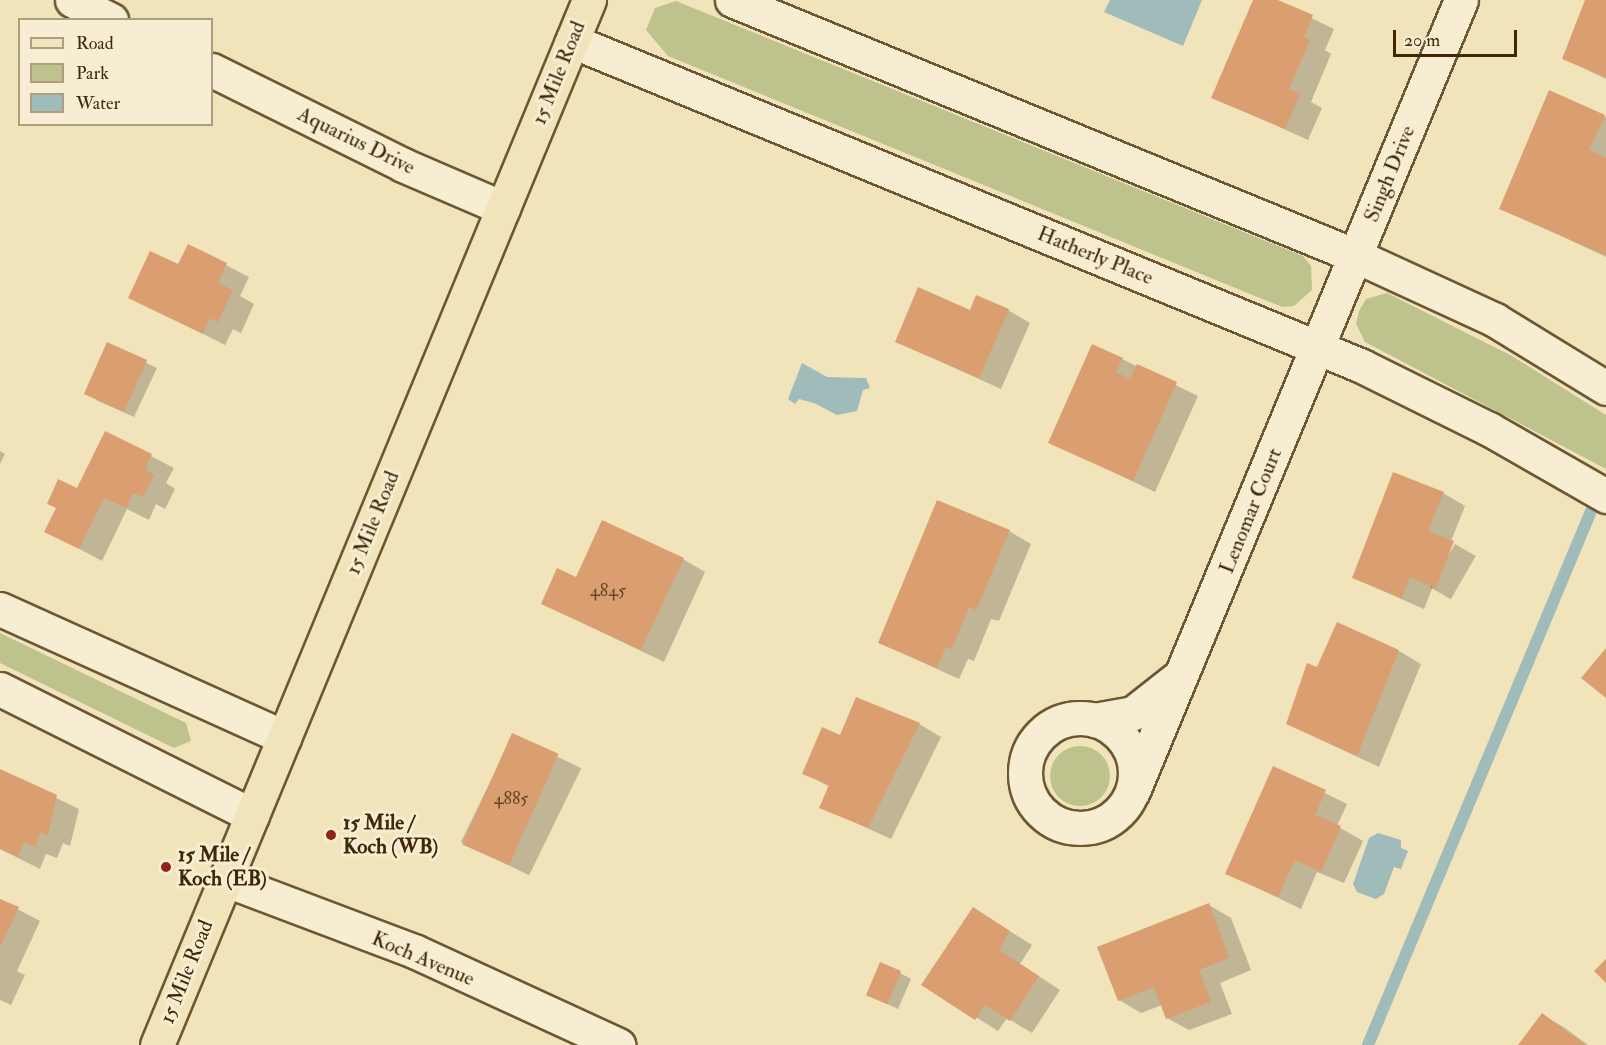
<!DOCTYPE html>
<html>
<head>
<meta charset="utf-8">
<style>
	body { margin:0 }
	#map { position:relative; width:1606px; height:1045px; overflow:hidden; background:#f1e4bb; font-family:"IM FELL Double Pica",serif }
	div>[style] { position:absolute }
	.green>* { inset:0; background:#bec38d }
	.round { border-radius:50% }
	.water>* { inset:0; background:#9fbcba }
	.shadow>* { inset:0; background:#0003; transform-origin:0 0 }
	.stream>* { height:12px; margin:-6px; padding:0 6px; transform-origin:6px; border-radius:6px; background:#9fbcba }
	.building>* { inset:0; background:#da9e70; transform-origin:0 0 }
	.roads { filter:drop-shadow(2px 0 #6c5732) drop-shadow(-2px 0 #6c5732) drop-shadow(0 2px #6c5732) drop-shadow(0 -2px #6c5732) }
	.minor>* { height:33px; margin:-16.5px; padding:0 16.5px; transform-origin:16.5px; border-radius:16.5px; background:#f6edd3 }
	.minor>.ring { margin:-16.5px; padding:0; box-sizing:content-box; background:none; border:33px solid #f6edd3; border-radius:50% }
	.major>* { height:33px; margin:-16.5px; padding:0 16.5px; transform-origin:16.5px; border-radius:16.5px; background:#f1e4bb }
	.dots>* { width:16px; height:16px; translate:-50% -50%; box-sizing:border-box; border:3px solid #f6edd3; border-radius:50% }
	span { translate:-50% -50%; white-space:nowrap; text-align:center; line-height:1.15; -webkit-text-stroke:6px #f6edd3; paint-order:stroke }
	.number-label { font-size:18px; color:#664620 }
	.number-label span { -webkit-text-stroke-width:0 }
	.street-label { font-size:21px; color:#402805 }
	.poi-label { font-size:21px; color:#402805; font-weight:700 }
	.left { translate:0 -50%; text-align:left }
	.legend { position:absolute; left:18px; top:18px; width:195px; height:108px; box-sizing:border-box; background:#f6edd3; border:2px solid #ad9e81; margin:0; padding:8px 10px; list-style:none; font-size:18px; color:#402805 }
	.legend li { display:flex; align-items:center; gap:12px; height:30px }
	.legend b { width:30px; border:2px solid #ad9e81 }
	.scale { position:absolute; left:1393px; top:30px; width:124px; height:27px; box-sizing:border-box; border:3px solid #402805; border-top:0; padding-left:8px; font-size:18px; line-height:21px; white-space:nowrap; color:#402805; -webkit-text-stroke:4px #f6edd3; paint-order:stroke }
</style>
</head>
<body>
<div id="map">
	<div class="green">
		<i style="clip-path:polygon(676px 1px,1303px 256px,1311px 266px,1312px 290px,1294px 306px,1282px 307px,668px 56px,646px 30px,655px 8px)"></i>
		<i style="clip-path:polygon(1387px 293px,1512px 356px,1606px 415px,1606px 469px,1365px 342px,1356px 324px,1359px 311px,1366px 299px)"></i>
		<i style="clip-path:polygon(0 633px,186px 723px,191px 741px,174px 748px,0 663px)"></i>
		<i class="round" style="left:1050px;top:746px;width:60px;height:60px"></i>
	</div>
	<div class="water">
		<i style="clip-path:polygon(1110px 0,1202px 0,1183px 46px,1104px 12px)"></i>
		<i style="clip-path:polygon(802px 363px,827px 377px,866px 378px,870px 388px,863px 390px,857px 411px,837px 415px,814px 403px,799px 399px,795px 404px,788px 399px)"></i>
		<i style="clip-path:polygon(1378px 833px,1401px 840px,1401px 848px,1408px 851px,1401px 869px,1394px 867px,1384px 894px,1376px 899px,1357px 892px,1353px 884px,1369px 838px)"></i>
	</div>
	<div class="shadow">
		<i style="clip-path:polygon(1254px 0,1274px 0,1334px 29px,1325px 50px,1331px 54px,1311px 102px,1322px 108px,1308px 140px,1213px 97px)"></i>
		<i style="clip-path:polygon(1587px 0,1606px 0,1606px 79px,1564px 59px)"></i>
		<i style="clip-path:polygon(1550px 92px,1606px 117px,1606px 257px,1501px 208px)"></i>
		<i style="clip-path:polygon(189px 246px,249px 277px,240px 296px,254px 304px,241px 333px,233px 329px,225px 345px,130px 297px,179px 266px)"></i>
		<i style="clip-path:polygon(1008px 310px,1030px 323px,1001px 389px,897px 342px,970px 312px)"></i>
		<i style="clip-path:polygon(108px 344px,157px 368px,134px 417px,96px 400px)"></i>
		<i style="clip-path:polygon(1122px 359px,1198px 396px,1155px 492px,1050px 442px)"></i>
		<i style="clip-path:polygon(106px 433px,174px 468px,166px 483px,175px 489px,165px 509px,156px 504px,149px 520px,127px 509px,102px 561px,46px 531px,77px 490px)"></i>
		<i style="clip-path:polygon(0 451px,5px 454px,0 464px)"></i>
		<i style="clip-path:polygon(1443px 493px,1465px 506px,1424px 609px,1353px 578px)"></i>
		<i style="clip-path:polygon(1009px 531px,1031px 544px,999px 621px,991px 619px,974px 661px,968px 659px,959px 679px,880px 643px)"></i>
		<i style="left:1455px;top:544px;width:24px;height:50px;rotate:30deg"></i>
		<i style="clip-path:polygon(683px 559px,705px 572px,664px 662px,543px 604px,577px 579px)"></i>
		<i style="clip-path:polygon(1399px 651px,1421px 664px,1379px 767px,1287px 724px,1318px 669px)"></i>
		<i style="clip-path:polygon(919px 724px,941px 737px,891px 839px,821px 807px,830px 787px,804px 773px,841px 737px)"></i>
		<i style="left:513px;top:735px;width:76px;height:119px;rotate:26deg"></i>
		<i style="clip-path:polygon(1274px 768px,1347px 804px,1337px 826px,1363px 841px,1344px 883px,1317px 872px,1301px 909px,1227px 873px)"></i>
		<i style="clip-path:polygon(0 771px,79px 809px,70px 846px,63px 843px,57px 858px,46px 854px,40px 869px,0 849px)"></i>
		<i style="clip-path:polygon(0 900px,40px 921px,17px 971px,25px 975px,11px 1005px,0 1000px)"></i>
		<i style="clip-path:polygon(1209px 905px,1231px 918px,1251px 970px,1220px 983px,1232px 1014px,1189px 1030px,1167px 1018px,1162px 1005px,1141px 1013px,1119px 1000px)"></i>
		<i style="clip-path:polygon(974px 909px,1032px 945px,1020px 964px,1060px 990px,1032px 1033px,1007px 1018px,998px 1031px,923px 984px)"></i>
		<i style="clip-path:polygon(900px 973px,911px 979px,898px 1009px,868px 995px)"></i>
		<i style="clip-path:polygon(1543px 1015px,1565px 1028px,1588px 1045px,1520px 1045px)"></i>
	</div>
	<div class="stream">
		<i style="left:1368px;top:1045px;width:579px;rotate:-67.33deg"></i>
	</div>
	<div class="building">
		<i style="clip-path:polygon(1253px 0,1278px 0,1313px 15px,1304px 37px,1310px 40px,1289px 89px,1300px 94px,1285px 129px,1211px 98px)"></i>
		<i style="clip-path:polygon(1585px 0,1606px 0,1606px 77px,1562px 59px)"></i>
		<i style="clip-path:polygon(1549px 90px,1605px 115px,1589px 150px,1606px 158px,1606px 255px,1499px 209px)"></i>
		<i style="clip-path:polygon(188px 244px,227px 263px,218px 283px,233px 290px,218px 322px,210px 318px,203px 334px,128px 298px,150px 251px,178px 264px)"></i>
		<i style="clip-path:polygon(918px 287px,970px 310px,976px 295px,1009px 309px,979px 378px,895px 342px)"></i>
		<i style="left:107px;top:342px;width:44px;height:57px;rotate:24deg"></i>
		<i style="clip-path:polygon(1092px 344px,1123px 358px,1116px 372px,1130px 379px,1137px 364px,1177px 382px,1133px 481px,1048px 443px)"></i>
		<i style="clip-path:polygon(105px 431px,152px 454px,145px 470px,154px 475px,143px 497px,133px 493px,126px 508px,104px 498px,79px 549px,44px 532px,56px 508px,47px 504px,58px 479px,77px 488px)"></i>
		<i style="clip-path:polygon(1393px 472px,1444px 492px,1428px 531px,1454px 541px,1436px 588px,1410px 577px,1402px 598px,1352px 578px)"></i>
		<i style="clip-path:polygon(937px 500px,1010px 530px,976px 610px,969px 607px,952px 649px,946px 647px,937px 668px,878px 643px)"></i>
		<i style="clip-path:polygon(602px 520px,684px 558px,641px 650px,541px 604px,557px 568px,576px 577px)"></i>
		<i style="clip-path:polygon(1337px 622px,1399px 650px,1357px 756px,1286px 724px,1307px 663px,1317px 667px)"></i>
		<i style="clip-path:polygon(1606px 648px,1606px 698px,1581px 678px)"></i>
		<i style="clip-path:polygon(856px 697px,920px 723px,868px 828px,819px 808px,829px 785px,802px 774px,822px 727px,840px 735px)"></i>
		<i style="left:512px;top:733px;width:51px;height:122px;rotate:24deg"></i>
		<i style="clip-path:polygon(1273px 766px,1326px 790px,1315px 815px,1341px 826px,1321px 872px,1295px 860px,1278px 897px,1225px 874px)"></i>
		<i style="clip-path:polygon(0 769px,57px 795px,48px 835px,41px 832px,35px 847px,24px 842px,18px 857px,0 849px)"></i>
		<i style="clip-path:polygon(0 899px,19px 907px,0 947px)"></i>
		<i style="clip-path:polygon(1209px 903px,1229px 958px,1199px 970px,1211px 1002px,1166px 1019px,1154px 987px,1118px 1001px,1097px 947px)"></i>
		<i style="clip-path:polygon(973px 907px,1010px 931px,999px 950px,1039px 976px,1010px 1021px,985px 1005px,975px 1020px,921px 985px)"></i>
		<i style="clip-path:polygon(1606px 959px,1606px 983px,1594px 971px)"></i>
		<i style="left:880px;top:962px;width:23px;height:36px;rotate:23deg"></i>
		<i style="clip-path:polygon(1542px 1013px,1585px 1045px,1518px 1045px)"></i>
	</div>
	<div class="roads">
		<div class="minor">
			<i style="left:72px;top:0;width:44px;rotate:27.1deg"></i>
			<i style="left:732px;top:0;width:674px;rotate:22.31deg"></i>
			<i style="left:1356px;top:256px;width:153px;rotate:24.7deg"></i>
			<i style="left:1495px;top:320px;width:130px;rotate:31.5deg"></i>
			<i style="left:572px;top:41px;width:854px;rotate:22.36deg"></i>
			<i style="left:1362px;top:366px;width:142px;rotate:26.4deg"></i>
			<i style="left:1489px;top:429px;width:135px;rotate:29.8deg"></i>
			<i style="left:212px;top:70px;width:213px;rotate:26.4deg"></i>
			<i style="left:403px;top:165px;width:109px;rotate:23.3deg"></i>
			<i style="left:0;top:609px;width:312px;rotate:24.3deg"></i>
			<i style="left:0;top:689px;width:282px;rotate:26.6deg"></i>
			<i class="ring" style="left:1025px;top:718px;width:77px;height:77px"></i>
			<i style="left:1094px;top:720px;width:40px;rotate:-10deg"></i>
			<i style="left:1133px;top:713px;width:55px;rotate:-38.3deg"></i>
			<i style="left:1133px;top:791px;width:856px;rotate:-67.48deg"></i>
			<i style="left:226px;top:880px;width:201px;rotate:20.7deg"></i>
			<i style="left:414px;top:951px;width:225px;rotate:24.7deg"></i>
		</div>
		<div class="major">
			<i style="left:157px;top:1045px;width:1131px;rotate:-67.54deg"></i>
		</div>
	</div>
	<div class="dots">
		<i style="left:331px;top:835px;background:#8f2418"></i>
		<i style="left:166px;top:867px;background:#8f2418"></i>
	</div>
	<div class="number-label">
		<span style="left:608px;top:591px">4845</span>
		<span style="left:511px;top:799px">4885</span>
	</div>
	<div class="street-label">
		<span style="left:559px;top:73px;rotate:-68deg">15 Mile Road</span>
		<span style="left:356px;top:141px;rotate:26deg">Aquarius Drive</span>
		<span style="left:1390px;top:174px;rotate:-68deg">Singh Drive</span>
		<span style="left:1095px;top:256px;rotate:22deg">Hatherly Place</span>
		<span style="left:1251px;top:511px;rotate:-68deg">Lenomar Court</span>
		<span style="left:373px;top:523px;rotate:-68deg">15 Mile Road</span>
		<span style="left:423px;top:959px;rotate:23deg">Koch Avenue</span>
		<span style="left:187px;top:972px;rotate:-68deg">15 Mile Road</span>
	</div>
	<div class="poi-label">
		<span class="left" style="left:343px;top:835px">15 Mile /<br>Koch (WB)</span>
		<span class="left" style="left:178px;top:867px">15 Mile /<br>Koch (EB)</span>
	</div>
	<ul class="legend">
	<li><b style="height:8px;background:#f1e4bb"></b>Road</li>
	<li><b style="height:16px;background:#bec38d"></b>Park</li>
	<li><b style="height:16px;background:#9fbcba"></b>Water</li>
	</ul>
	<div class="scale">20 m</div>
</div>
</body>
</html>
